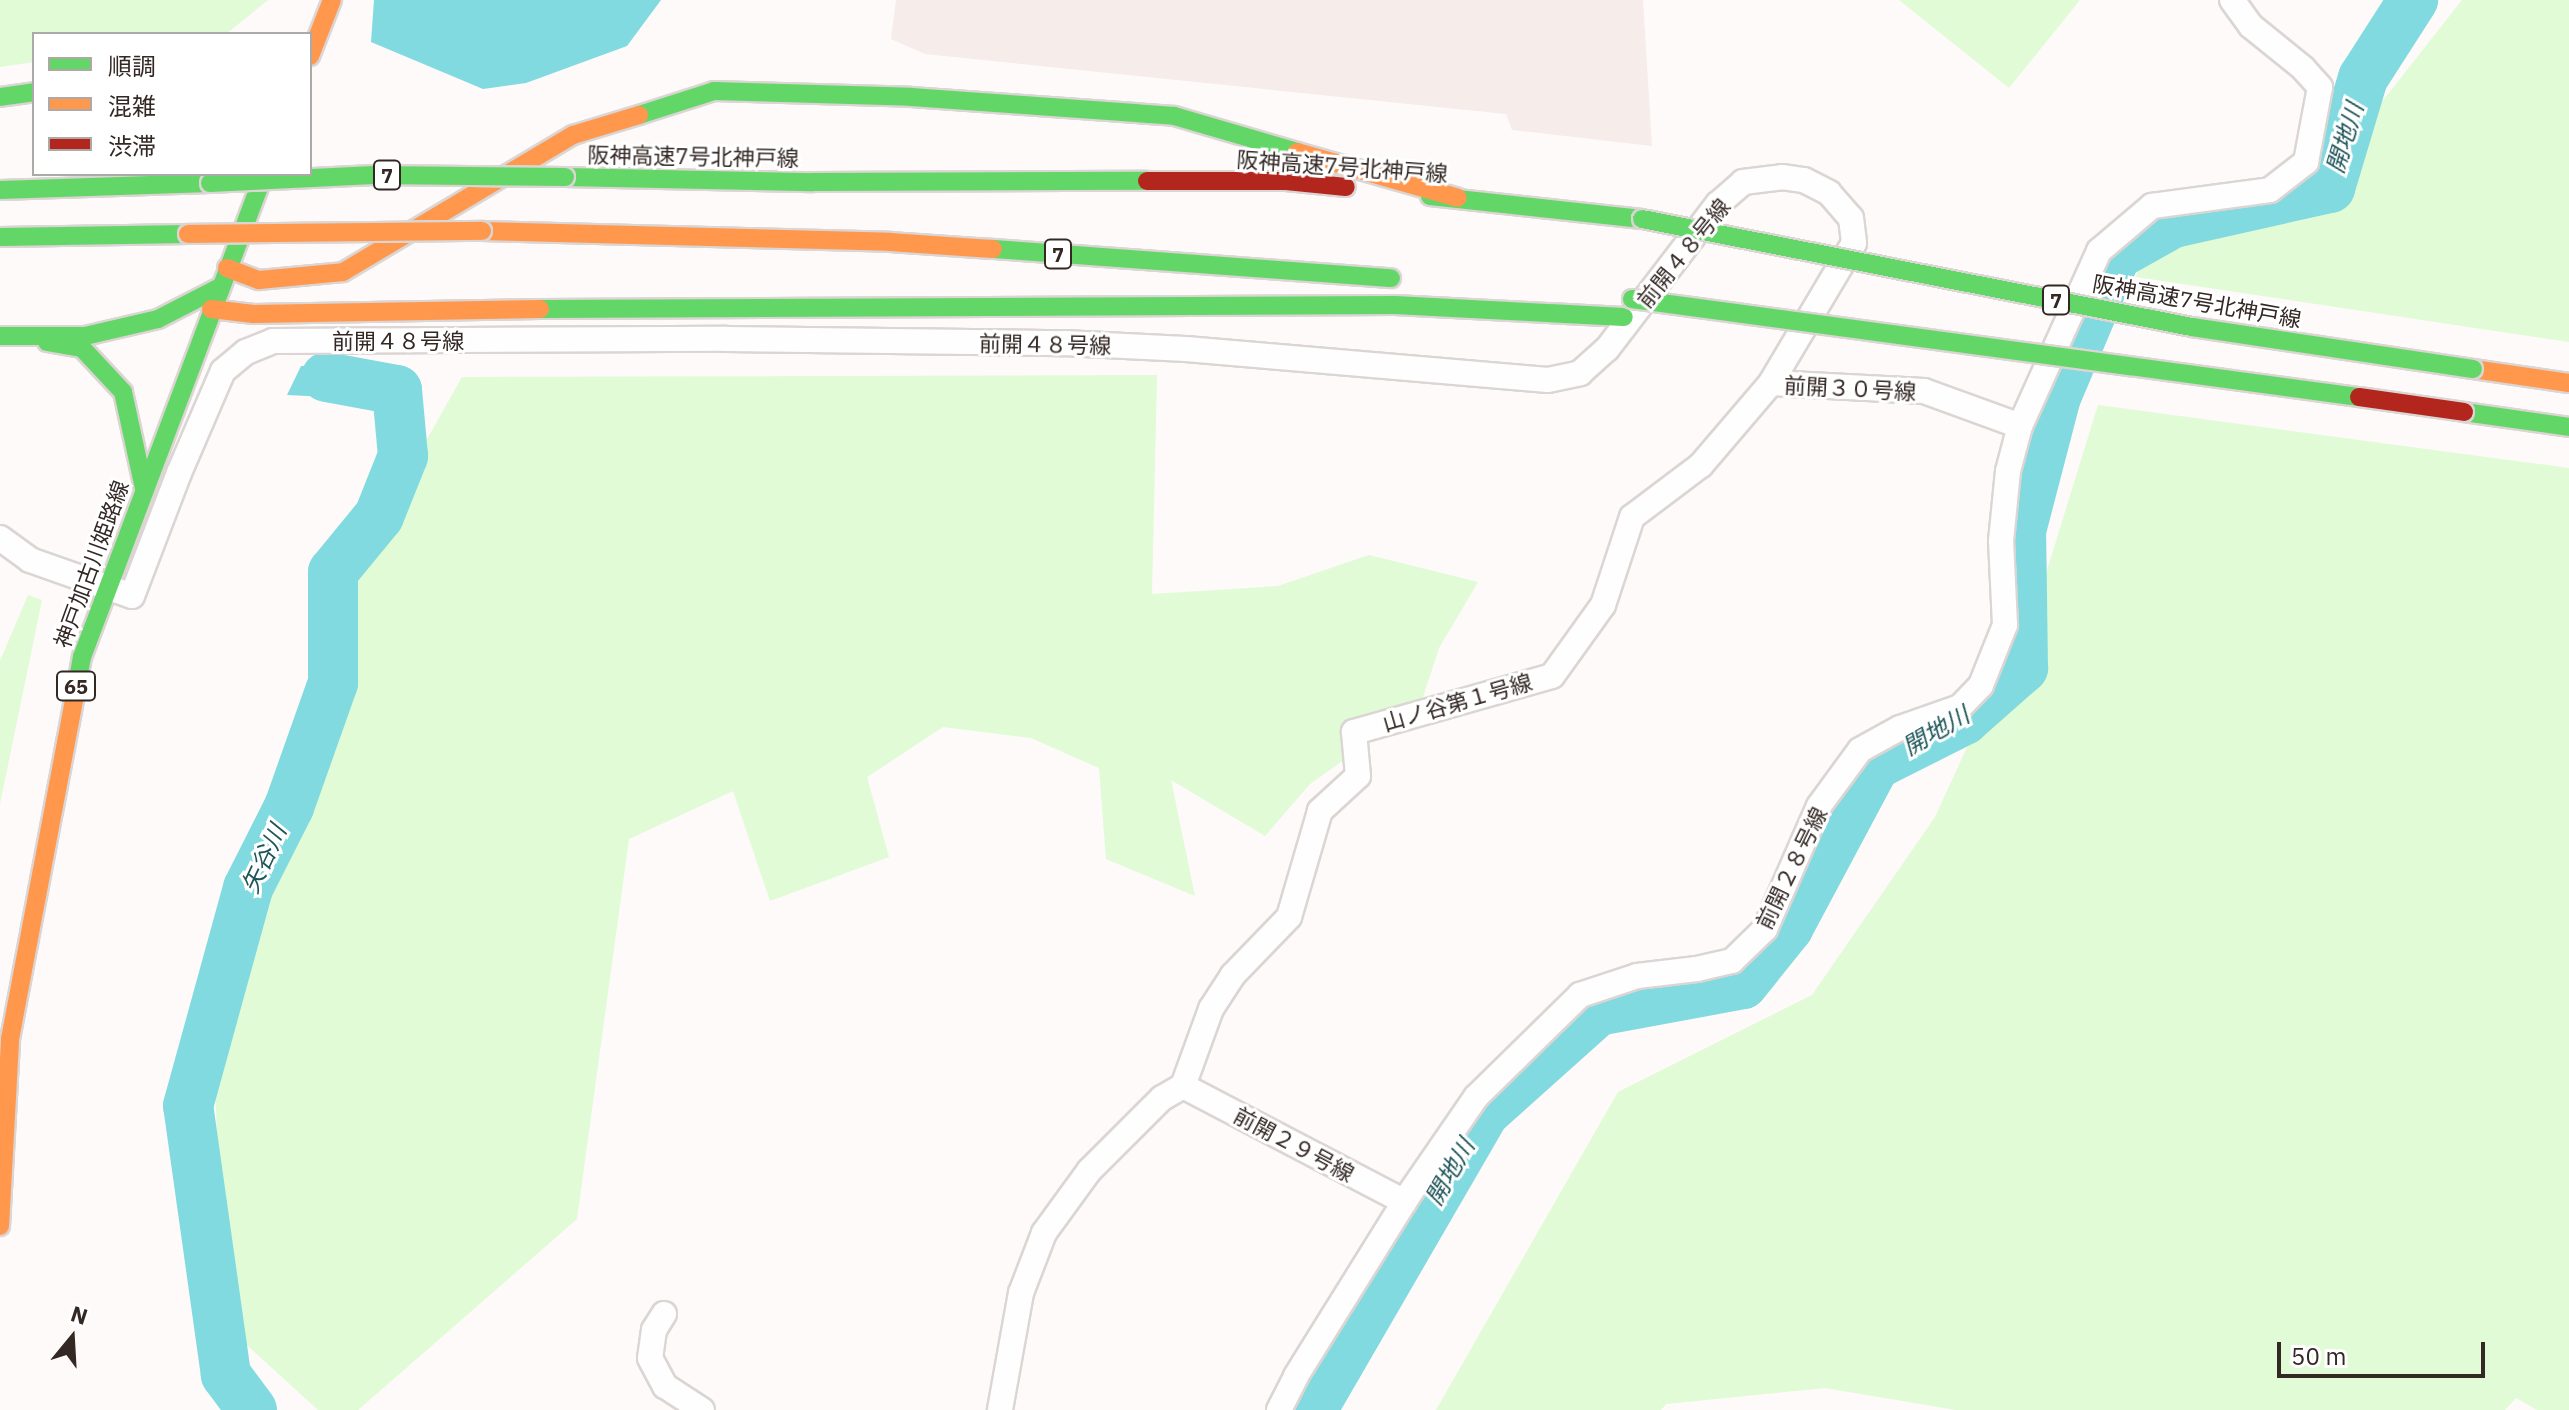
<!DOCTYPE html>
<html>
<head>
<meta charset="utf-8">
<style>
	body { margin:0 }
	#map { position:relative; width:2569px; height:1410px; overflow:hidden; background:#fdfaf9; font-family:"IBM Plex Sans","Noto Sans JP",sans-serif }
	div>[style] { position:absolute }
	.built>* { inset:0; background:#f6ece9 }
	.green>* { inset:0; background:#e0fbd5 }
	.water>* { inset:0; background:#81dae0 }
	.river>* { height:50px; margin:-25px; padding:0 25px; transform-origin:25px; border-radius:25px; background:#81dae0 }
	.roads { filter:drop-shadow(2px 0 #dbd5d3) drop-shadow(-2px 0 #dbd5d3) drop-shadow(0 2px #dbd5d3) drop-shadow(0 -2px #dbd5d3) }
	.street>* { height:24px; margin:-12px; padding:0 12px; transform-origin:12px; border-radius:12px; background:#fffefe }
	.fast>* { height:18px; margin:-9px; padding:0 9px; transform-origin:9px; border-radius:9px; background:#63d668 }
	.slow>* { height:18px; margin:-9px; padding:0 9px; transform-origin:9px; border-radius:9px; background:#ff974d }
	.jam>* { height:18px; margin:-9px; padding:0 9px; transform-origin:9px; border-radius:9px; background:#b3261e }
	.bridges { filter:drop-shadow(2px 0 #dbd5d3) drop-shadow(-2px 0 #dbd5d3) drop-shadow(0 2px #dbd5d3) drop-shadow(0 -2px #dbd5d3) }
	.fast-bridge>* { height:18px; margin:-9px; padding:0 9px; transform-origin:9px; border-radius:9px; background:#63d668 }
	.slow-bridge>* { height:18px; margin:-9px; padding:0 9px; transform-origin:9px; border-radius:9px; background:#ff974d }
	.jam-bridge>* { height:18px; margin:-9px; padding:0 9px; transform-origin:9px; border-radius:9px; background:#b3261e }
	span { translate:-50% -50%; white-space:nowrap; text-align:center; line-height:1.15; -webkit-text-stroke:6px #fff; paint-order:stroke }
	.shield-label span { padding:2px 6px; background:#fff; border:2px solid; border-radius:6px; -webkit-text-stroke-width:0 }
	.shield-label { font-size:20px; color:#332824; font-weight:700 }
	.street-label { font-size:22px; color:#332824 }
	.water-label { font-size:24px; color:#1e5559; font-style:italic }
	.legend { position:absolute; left:32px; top:32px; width:280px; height:144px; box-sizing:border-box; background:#fff; border:2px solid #ada9a7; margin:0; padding:10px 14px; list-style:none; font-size:24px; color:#332824 }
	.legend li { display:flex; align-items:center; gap:16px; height:40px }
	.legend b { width:40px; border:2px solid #ada9a7 }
	.north { position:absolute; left:32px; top:1298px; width:80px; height:80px; -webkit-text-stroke:6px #fff; paint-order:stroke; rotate:18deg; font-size:22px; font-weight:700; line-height:32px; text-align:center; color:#332824 }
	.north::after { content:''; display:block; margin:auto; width:28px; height:36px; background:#332824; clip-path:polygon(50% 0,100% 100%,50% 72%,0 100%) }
	.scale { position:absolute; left:2277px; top:1342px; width:208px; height:36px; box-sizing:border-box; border:4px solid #332824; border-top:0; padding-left:10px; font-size:24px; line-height:28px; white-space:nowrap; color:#332824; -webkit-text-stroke:6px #fff; paint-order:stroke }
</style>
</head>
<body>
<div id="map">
	<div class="built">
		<i style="clip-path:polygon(896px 0,1643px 0,1652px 146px,1512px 130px,1506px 114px,925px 54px,891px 39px)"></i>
	</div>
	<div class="green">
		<i style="clip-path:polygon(0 0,268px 0,226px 34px,34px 34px,34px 62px,0 67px)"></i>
		<i style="clip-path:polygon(1899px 0,2080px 0,2009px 88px)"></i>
		<i style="clip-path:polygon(2462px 0,2569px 0,2569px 342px,2136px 277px,2146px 247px,2311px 192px)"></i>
		<i style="clip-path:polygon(1157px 375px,1152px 594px,1278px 586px,1369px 555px,1478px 582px,1439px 648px,1420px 706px,1310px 784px,1265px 836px,1171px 780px,1195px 896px,1106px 859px,1099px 768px,1031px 738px,943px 727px,867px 777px,889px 857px,770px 901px,733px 791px,629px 839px,577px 1219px,358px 1410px,318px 1410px,226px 1326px,213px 1046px,354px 569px,462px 377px)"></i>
		<i style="clip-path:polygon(2098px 405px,2569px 468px,2569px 1410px,2537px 1410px,2516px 1398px,2505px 1410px,1956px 1410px,1825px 1388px,1666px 1404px,1661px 1410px,1436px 1410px,1618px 1092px,1812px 995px,1935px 817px,2044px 580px)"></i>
		<i style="clip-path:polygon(28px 595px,42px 600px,0 804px,0 661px)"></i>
	</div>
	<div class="water">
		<i style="clip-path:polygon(374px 0,661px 0,627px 46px,526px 83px,483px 89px,371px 42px)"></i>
		<i style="clip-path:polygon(366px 364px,389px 400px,287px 395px,301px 366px)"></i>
	</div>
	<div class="river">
		<i style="left:252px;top:1410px;width:44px;rotate:-126.6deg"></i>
		<i style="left:226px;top:1375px;width:272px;rotate:-98deg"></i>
		<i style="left:188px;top:1106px;width:226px;rotate:-74.6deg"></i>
		<i style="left:248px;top:888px;width:91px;rotate:-63.2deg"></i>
		<i style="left:289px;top:807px;width:132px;rotate:-70.5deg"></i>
		<i style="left:333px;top:683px;width:111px;rotate:-90deg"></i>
		<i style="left:333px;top:572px;width:72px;rotate:-50.6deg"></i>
		<i style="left:379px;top:516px;width:65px;rotate:-68.2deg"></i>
		<i style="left:403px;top:456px;width:66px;rotate:-95.2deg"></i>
		<i style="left:397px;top:390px;width:72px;rotate:-169.6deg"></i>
		<i style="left:1312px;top:1410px;width:345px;rotate:-59.9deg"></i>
		<i style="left:1485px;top:1112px;width:152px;rotate:-41.8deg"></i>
		<i style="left:1598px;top:1011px;width:147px;rotate:-10.5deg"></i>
		<i style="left:1743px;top:984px;width:72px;rotate:-51.2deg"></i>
		<i style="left:1788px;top:928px;width:185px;rotate:-61.9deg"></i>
		<i style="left:1875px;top:765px;width:100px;rotate:-26.8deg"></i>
		<i style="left:1964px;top:720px;width:79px;rotate:-41.4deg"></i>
		<i style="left:2023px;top:668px;width:137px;rotate:-90.8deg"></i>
		<i style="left:2021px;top:531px;width:138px;rotate:-75.4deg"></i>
		<i style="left:2056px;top:397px;width:154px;rotate:-67.1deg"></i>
		<i style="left:2116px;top:255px;width:65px;rotate:-29.3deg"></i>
		<i style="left:2173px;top:223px;width:161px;rotate:-12.6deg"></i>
		<i style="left:2330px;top:188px;width:115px;rotate:-73.3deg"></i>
		<i style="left:2363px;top:78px;width:93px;rotate:-57.3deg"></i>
	</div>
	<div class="roads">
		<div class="street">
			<i style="left:1771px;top:383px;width:153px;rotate:3deg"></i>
			<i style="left:1924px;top:391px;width:102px;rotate:20deg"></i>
			<i style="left:0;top:538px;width:37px;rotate:36deg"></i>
			<i style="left:30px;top:560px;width:108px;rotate:19.4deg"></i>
			<i style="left:132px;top:596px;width:132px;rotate:-69.1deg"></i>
			<i style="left:179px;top:473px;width:111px;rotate:-66.7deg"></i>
			<i style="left:223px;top:371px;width:30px;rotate:-40deg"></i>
			<i style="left:246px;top:352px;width:29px;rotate:-22deg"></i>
			<i style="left:273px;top:341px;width:453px;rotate:-0.3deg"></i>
			<i style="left:726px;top:339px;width:338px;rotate:0.7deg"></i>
			<i style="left:1064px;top:343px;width:122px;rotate:2.8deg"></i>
			<i style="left:1186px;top:349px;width:363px;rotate:4.9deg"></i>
			<i style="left:1548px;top:380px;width:33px;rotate:-12deg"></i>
			<i style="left:1580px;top:373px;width:36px;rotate:-42deg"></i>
			<i style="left:1607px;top:349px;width:183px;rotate:-52.6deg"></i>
			<i style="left:1718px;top:204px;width:33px;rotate:-41deg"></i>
			<i style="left:1743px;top:182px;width:39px;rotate:-7deg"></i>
			<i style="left:1782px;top:177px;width:22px;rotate:8deg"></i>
			<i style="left:1804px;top:180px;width:28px;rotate:27deg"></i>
			<i style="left:1829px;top:193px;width:33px;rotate:49deg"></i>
			<i style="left:1851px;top:218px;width:25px;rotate:83deg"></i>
			<i style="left:1854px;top:243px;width:163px;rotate:120.7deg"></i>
			<i style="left:1771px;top:383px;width:108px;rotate:130.5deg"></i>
			<i style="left:1701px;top:465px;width:86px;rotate:143deg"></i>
			<i style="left:1632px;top:517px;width:93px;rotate:108.2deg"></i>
			<i style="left:1603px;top:605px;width:87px;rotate:125.7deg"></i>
			<i style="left:1552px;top:676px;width:206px;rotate:164.2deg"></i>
			<i style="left:1354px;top:732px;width:44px;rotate:84.8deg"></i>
			<i style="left:1358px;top:776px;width:52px;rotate:137.4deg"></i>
			<i style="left:1320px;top:811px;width:110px;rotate:106.3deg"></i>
			<i style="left:1289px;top:917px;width:81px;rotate:134deg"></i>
			<i style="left:1233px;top:975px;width:40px;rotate:122.9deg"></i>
			<i style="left:1211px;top:1009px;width:82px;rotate:110deg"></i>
			<i style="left:1183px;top:1086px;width:24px;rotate:150deg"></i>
			<i style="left:1162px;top:1098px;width:103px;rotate:135deg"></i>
			<i style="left:1089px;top:1171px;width:77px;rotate:126deg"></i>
			<i style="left:1044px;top:1233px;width:64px;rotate:111deg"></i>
			<i style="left:1021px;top:1293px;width:119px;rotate:100.2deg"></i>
			<i style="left:1183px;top:1086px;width:250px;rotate:27.6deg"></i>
			<i style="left:664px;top:1314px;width:19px;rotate:122deg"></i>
			<i style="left:654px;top:1330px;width:28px;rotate:98deg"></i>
			<i style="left:650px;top:1358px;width:32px;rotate:62deg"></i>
			<i style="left:665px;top:1386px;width:44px;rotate:33deg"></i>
			<i style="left:1279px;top:1410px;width:38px;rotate:-63deg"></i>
			<i style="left:1296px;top:1376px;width:212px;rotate:-58.1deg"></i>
			<i style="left:1408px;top:1196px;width:120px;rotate:-55.5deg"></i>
			<i style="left:1476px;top:1097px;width:146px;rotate:-44.4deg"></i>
			<i style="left:1580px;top:995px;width:60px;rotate:-18.4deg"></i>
			<i style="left:1637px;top:976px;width:60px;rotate:-6.7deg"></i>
			<i style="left:1697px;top:969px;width:36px;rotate:-13deg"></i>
			<i style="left:1732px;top:961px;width:46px;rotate:-44.1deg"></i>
			<i style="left:1765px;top:929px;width:134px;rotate:-66.3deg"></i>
			<i style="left:1819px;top:806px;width:69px;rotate:-53.8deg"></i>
			<i style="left:1860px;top:750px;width:46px;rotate:-28.8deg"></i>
			<i style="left:1900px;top:728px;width:64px;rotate:-19.3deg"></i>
			<i style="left:1960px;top:707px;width:30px;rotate:-46deg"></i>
			<i style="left:1981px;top:685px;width:65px;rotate:-68.2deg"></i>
			<i style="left:2005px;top:625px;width:84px;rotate:-92.7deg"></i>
			<i style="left:2001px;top:541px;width:70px;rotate:-84.3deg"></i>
			<i style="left:2008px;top:471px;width:47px;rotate:-75.1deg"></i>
			<i style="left:2020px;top:426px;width:192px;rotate:-65.7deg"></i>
			<i style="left:2099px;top:251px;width:70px;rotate:-40.3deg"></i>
			<i style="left:2152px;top:206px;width:119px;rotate:-7.7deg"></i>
			<i style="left:2270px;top:190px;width:46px;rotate:-37.9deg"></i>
			<i style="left:2306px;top:162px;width:76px;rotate:-79.4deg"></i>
			<i style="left:2320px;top:87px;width:25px;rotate:-132deg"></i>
			<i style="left:2303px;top:68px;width:67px;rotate:-141.1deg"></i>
			<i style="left:2251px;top:26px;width:32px;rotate:-126deg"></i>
		</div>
		<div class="fast">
			<i style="left:0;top:97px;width:34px;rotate:-8deg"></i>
			<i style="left:639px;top:115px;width:79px;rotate:-17.7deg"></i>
			<i style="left:714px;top:91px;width:197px;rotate:1.7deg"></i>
			<i style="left:911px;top:97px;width:264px;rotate:4.1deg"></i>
			<i style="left:1174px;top:116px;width:128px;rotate:16.3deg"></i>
			<i style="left:565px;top:177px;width:248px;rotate:1.2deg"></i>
			<i style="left:813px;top:182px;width:334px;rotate:-0.2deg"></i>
			<i style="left:0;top:190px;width:210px;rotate:-1.9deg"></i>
			<i style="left:1430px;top:196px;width:213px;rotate:6.2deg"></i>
			<i style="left:0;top:237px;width:188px;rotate:-0.9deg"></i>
			<i style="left:993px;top:249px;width:399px;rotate:4.2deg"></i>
			<i style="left:540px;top:309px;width:855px;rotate:-0.27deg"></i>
			<i style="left:1395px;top:305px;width:229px;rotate:3deg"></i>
			<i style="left:0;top:336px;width:85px"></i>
			<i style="left:85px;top:336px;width:75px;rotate:-13.1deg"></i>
			<i style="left:158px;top:319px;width:70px;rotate:-27.3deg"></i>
			<i style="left:47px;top:342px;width:36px;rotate:10deg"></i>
			<i style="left:82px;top:348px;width:60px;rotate:47deg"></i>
			<i style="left:123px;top:392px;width:98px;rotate:77.7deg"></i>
			<i style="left:2464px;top:412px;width:106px;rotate:8.1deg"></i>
			<i style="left:77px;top:685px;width:28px;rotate:-80deg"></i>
			<i style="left:82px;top:657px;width:516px;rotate:-69.35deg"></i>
		</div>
		<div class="slow">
			<i style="left:310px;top:56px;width:60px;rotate:-68.6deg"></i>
			<i style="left:1297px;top:152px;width:167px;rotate:15.9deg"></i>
			<i style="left:482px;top:231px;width:408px;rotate:1.5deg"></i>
			<i style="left:890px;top:242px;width:103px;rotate:3.9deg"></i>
			<i style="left:227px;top:268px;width:34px;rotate:21deg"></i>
			<i style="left:259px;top:280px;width:84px;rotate:-5.4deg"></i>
			<i style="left:343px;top:272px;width:268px;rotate:-30.8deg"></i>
			<i style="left:573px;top:135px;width:69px;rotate:-16.9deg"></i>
			<i style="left:211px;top:309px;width:43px;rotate:6.6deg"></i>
			<i style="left:254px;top:314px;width:286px;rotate:-1deg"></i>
			<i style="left:2473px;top:369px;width:97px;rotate:8.3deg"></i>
			<i style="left:0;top:1226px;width:187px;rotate:-86.9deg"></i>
			<i style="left:10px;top:1039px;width:360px;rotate:-79.3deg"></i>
		</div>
		<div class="jam">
			<i style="left:1147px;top:181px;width:139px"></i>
			<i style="left:1286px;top:181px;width:60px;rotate:5.7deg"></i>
		</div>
	</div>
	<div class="bridges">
		<div class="fast-bridge">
			<i style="left:210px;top:183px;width:164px;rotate:-2.8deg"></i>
			<i style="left:374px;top:175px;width:191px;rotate:0.6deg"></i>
			<i style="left:1642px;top:219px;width:561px;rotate:11.11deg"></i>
			<i style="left:2192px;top:327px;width:284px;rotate:8.5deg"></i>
			<i style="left:1632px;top:299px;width:734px;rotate:7.68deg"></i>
		</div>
		<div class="slow-bridge">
			<i style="left:188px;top:234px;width:294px;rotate:-0.6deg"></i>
		</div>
		<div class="jam-bridge">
			<i style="left:2359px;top:397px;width:106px;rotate:8.1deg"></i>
		</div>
	</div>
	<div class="shield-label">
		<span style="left:387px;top:175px">7</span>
		<span style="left:1058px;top:254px">7</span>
		<span style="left:2056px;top:300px">7</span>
		<span style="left:76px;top:686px">65</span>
	</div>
	<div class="street-label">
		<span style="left:693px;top:156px;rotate:1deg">阪神高速7号北神戸線</span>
		<span style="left:1342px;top:166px;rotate:4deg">阪神高速7号北神戸線</span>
		<span style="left:1683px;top:253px;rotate:-51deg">前開４８号線</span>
		<span style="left:2197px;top:301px;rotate:10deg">阪神高速7号北神戸線</span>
		<span style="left:398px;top:341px">前開４８号線</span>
		<span style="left:1045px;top:344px;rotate:1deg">前開４８号線</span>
		<span style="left:1850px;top:388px;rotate:3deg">前開３０号線</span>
		<span style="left:91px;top:564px;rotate:-70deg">神戸加古川姫路線</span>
		<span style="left:1457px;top:702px;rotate:-16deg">山ノ谷第１号線</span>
		<span style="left:1791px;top:868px;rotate:-64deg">前開２８号線</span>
		<span style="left:1294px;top:1144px;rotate:28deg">前開２９号線</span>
	</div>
	<div class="water-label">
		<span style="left:2345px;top:138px;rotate:-73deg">開地川</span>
		<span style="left:1936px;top:731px;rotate:-30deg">開地川</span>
		<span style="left:264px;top:859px;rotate:-65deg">矢谷川</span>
		<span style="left:1450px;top:1172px;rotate:-60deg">開地川</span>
	</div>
	<ul class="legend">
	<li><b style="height:10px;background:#63d668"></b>順調</li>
	<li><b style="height:10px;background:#ff974d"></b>混雑</li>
	<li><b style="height:10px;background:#b3261e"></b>渋滞</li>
	</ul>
	<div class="north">N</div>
	<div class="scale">50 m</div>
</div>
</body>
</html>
